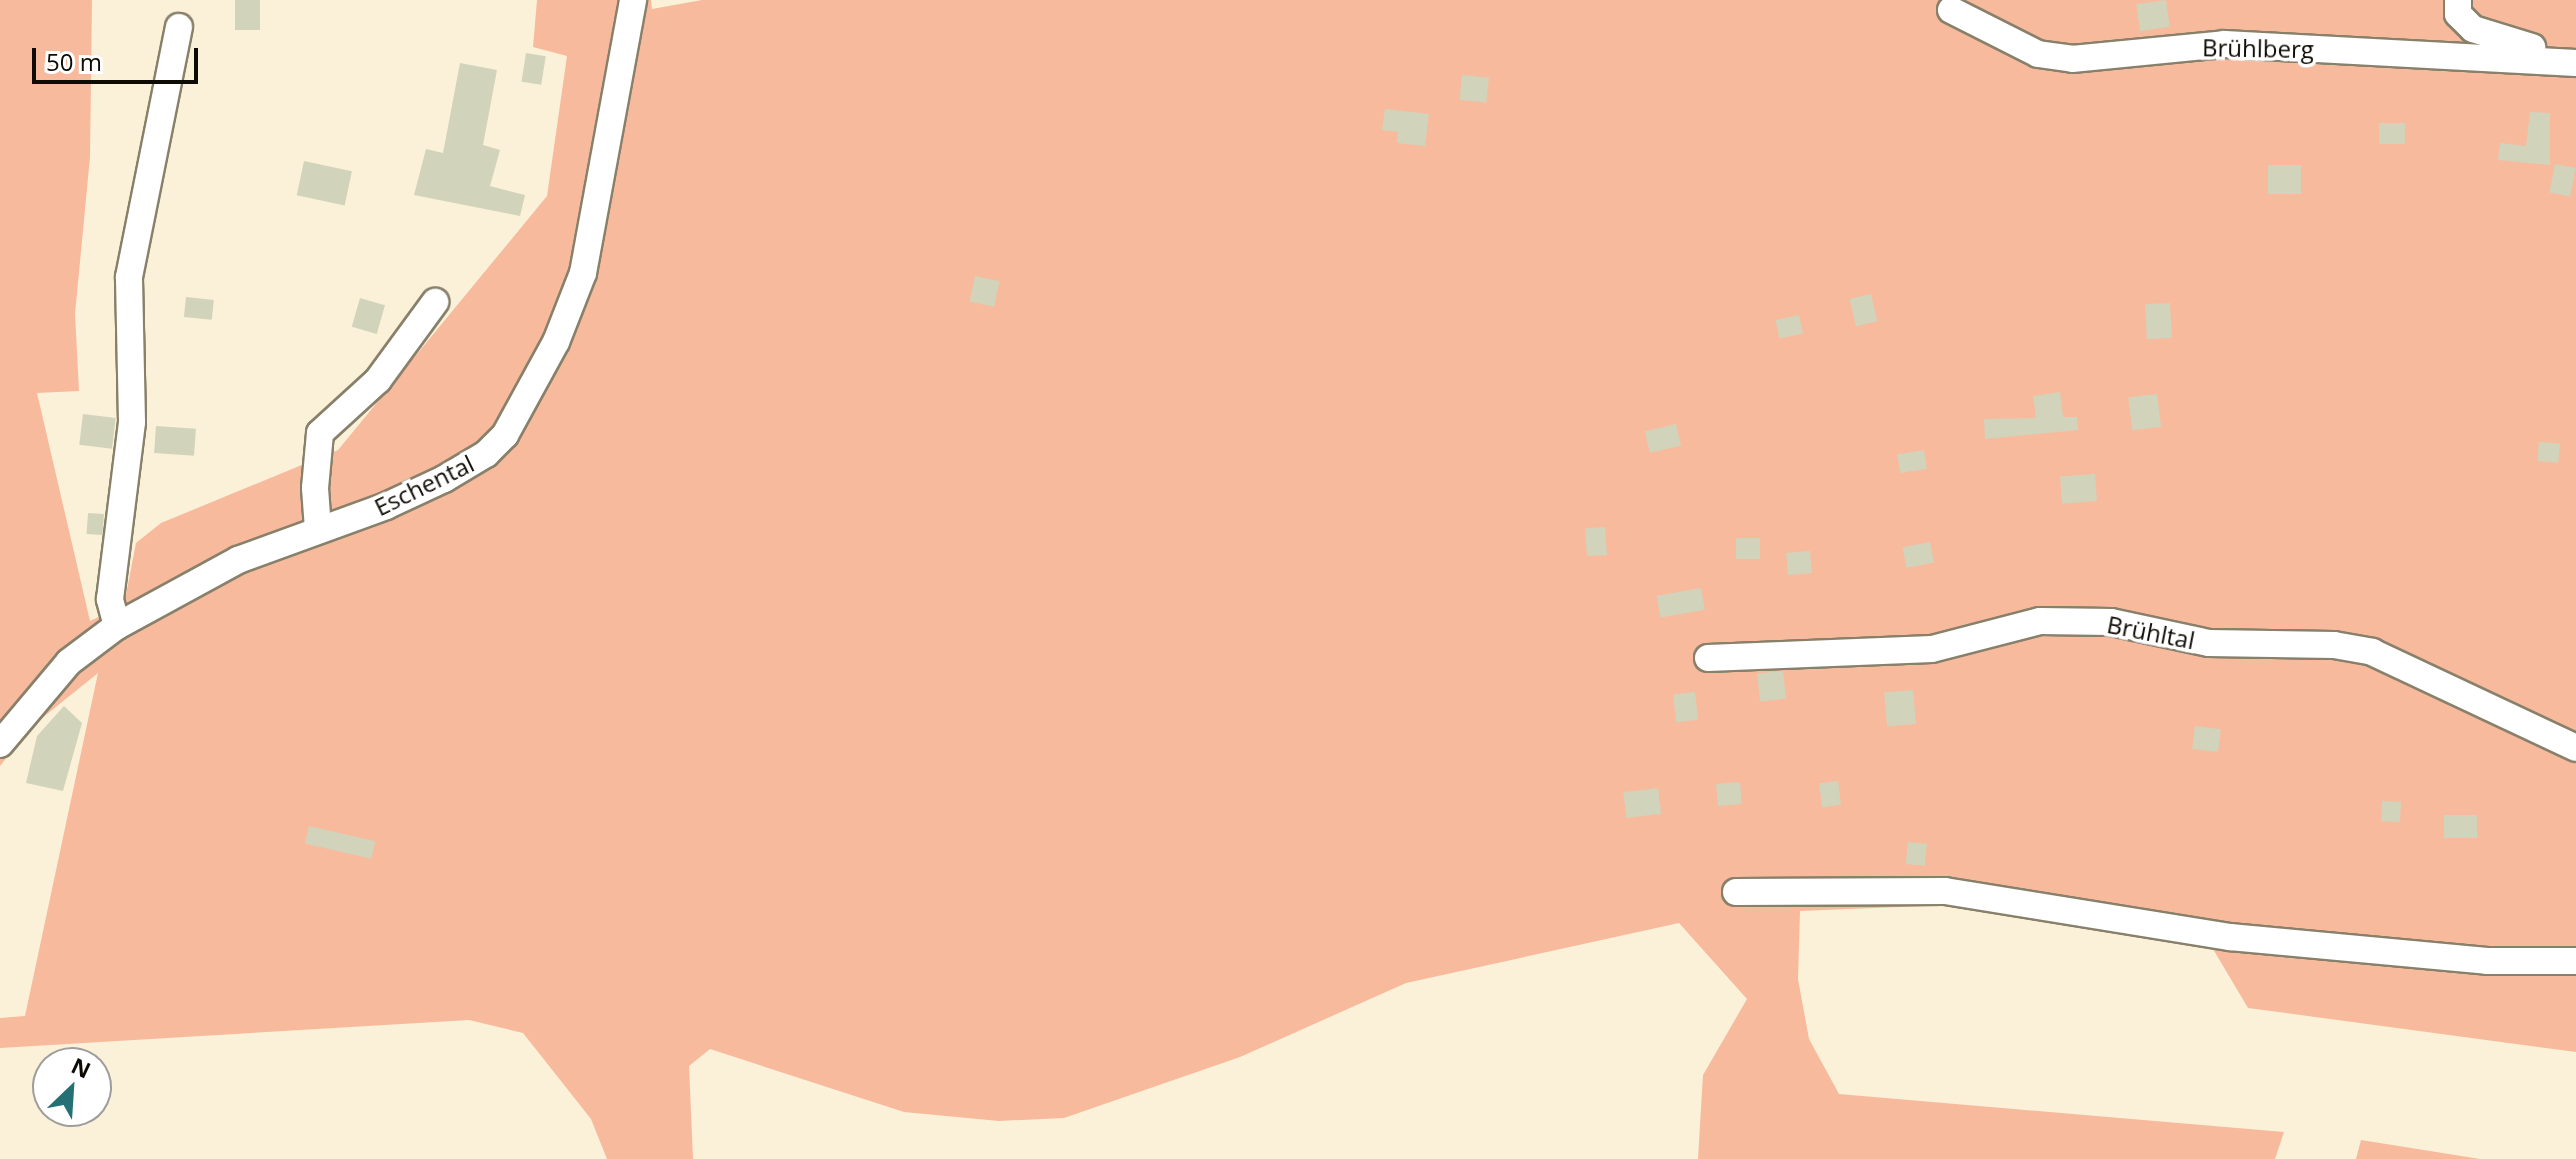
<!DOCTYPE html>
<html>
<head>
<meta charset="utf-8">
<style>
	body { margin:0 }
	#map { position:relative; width:2576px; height:1159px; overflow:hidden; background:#faf1d8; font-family:"Open Sans",sans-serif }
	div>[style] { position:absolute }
	.green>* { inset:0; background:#f7ba9d }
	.building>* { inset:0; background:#d1d4bb; transform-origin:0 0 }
	.roads { filter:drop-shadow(2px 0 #88806a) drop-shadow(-2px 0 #88806a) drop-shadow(0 2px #88806a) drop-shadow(0 -2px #88806a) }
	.minor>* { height:26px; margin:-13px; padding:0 13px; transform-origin:13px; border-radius:13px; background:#fff }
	span { translate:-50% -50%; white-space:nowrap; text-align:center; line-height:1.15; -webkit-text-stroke:7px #fff; paint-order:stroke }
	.street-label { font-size:24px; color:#0e0b04 }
	.north { position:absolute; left:32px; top:1047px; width:80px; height:80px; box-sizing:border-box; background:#fff; border:2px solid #9f9d9b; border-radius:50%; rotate:25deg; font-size:22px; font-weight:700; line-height:32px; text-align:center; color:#0e0b04 }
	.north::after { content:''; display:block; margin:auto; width:28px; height:36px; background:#257075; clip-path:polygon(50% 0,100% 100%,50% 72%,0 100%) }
	.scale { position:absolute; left:32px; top:48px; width:166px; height:36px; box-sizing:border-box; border:4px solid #0e0b04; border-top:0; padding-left:10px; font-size:24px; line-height:28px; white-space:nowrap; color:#0e0b04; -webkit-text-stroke:6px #fff; paint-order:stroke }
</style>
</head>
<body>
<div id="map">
	<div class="green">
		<i style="clip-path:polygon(0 0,92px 0,90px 157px,75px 314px,79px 391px,37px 393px,90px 621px,124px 605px,136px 543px,161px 523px,338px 450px,547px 196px,567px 56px,533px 47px,537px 0,651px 0,652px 9px,702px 0,2576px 0,2576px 1052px,2248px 1008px,2213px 949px,1948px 905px,1800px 911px,1798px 979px,1809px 1039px,1839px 1094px,2284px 1132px,2275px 1159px,1698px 1159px,1703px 1075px,1747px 999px,1679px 923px,1406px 983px,1240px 1057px,1064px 1118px,999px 1121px,904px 1112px,710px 1049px,689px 1066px,693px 1159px,607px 1159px,591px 1119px,523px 1033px,469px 1020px,0 1048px,0 1018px,25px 1016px,98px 673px,31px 727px,0 766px)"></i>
		<i style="clip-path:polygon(2361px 1140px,2480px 1159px,2356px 1159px)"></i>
	</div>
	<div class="building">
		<i style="left:235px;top:0;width:25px;height:30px"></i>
		<i style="left:2166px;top:0;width:27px;height:30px;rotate:82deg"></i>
		<i style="left:526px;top:53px;width:20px;height:29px;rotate:9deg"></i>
		<i style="clip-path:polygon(460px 63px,497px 70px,483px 145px,500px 150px,490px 186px,525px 195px,520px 216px,414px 195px,426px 149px,443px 153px)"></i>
		<i style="left:1462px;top:75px;width:27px;height:25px;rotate:6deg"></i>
		<i style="clip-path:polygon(1385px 109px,1429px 114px,1425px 146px,1397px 143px,1398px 132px,1382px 130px)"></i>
		<i style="clip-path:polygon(2530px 112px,2550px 113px,2550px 165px,2498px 160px,2500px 143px,2526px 146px)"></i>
		<i style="left:2405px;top:123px;width:21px;height:26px;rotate:90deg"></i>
		<i style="left:304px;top:161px;width:49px;height:35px;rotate:12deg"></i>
		<i style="left:2555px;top:164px;width:21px;height:29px;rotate:11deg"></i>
		<i style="left:2301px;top:165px;width:29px;height:33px;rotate:90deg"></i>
		<i style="left:975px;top:276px;width:25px;height:26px;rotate:12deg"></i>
		<i style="left:1871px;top:294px;width:28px;height:22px;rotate:77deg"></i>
		<i style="left:186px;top:297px;width:28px;height:20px;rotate:6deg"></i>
		<i style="left:360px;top:298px;width:26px;height:30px;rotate:16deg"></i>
		<i style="left:2170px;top:303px;width:35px;height:25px;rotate:87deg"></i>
		<i style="left:1799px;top:315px;width:19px;height:24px;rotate:78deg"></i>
		<i style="clip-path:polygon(2060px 392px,2063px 417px,2077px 417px,2078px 430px,1985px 439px,1984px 419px,2036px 418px,2033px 396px)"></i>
		<i style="left:2157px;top:394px;width:33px;height:29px;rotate:83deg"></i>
		<i style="left:83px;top:414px;width:33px;height:31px;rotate:7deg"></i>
		<i style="left:1676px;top:424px;width:22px;height:32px;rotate:77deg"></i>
		<i style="left:156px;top:426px;width:40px;height:27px;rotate:4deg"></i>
		<i style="left:2539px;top:442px;width:21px;height:19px;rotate:5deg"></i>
		<i style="left:1924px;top:450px;width:19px;height:27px;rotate:81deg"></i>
		<i style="left:2095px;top:474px;width:27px;height:35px;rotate:86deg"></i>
		<i style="left:88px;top:513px;width:16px;height:21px;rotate:4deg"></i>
		<i style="left:1605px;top:527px;width:28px;height:20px;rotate:86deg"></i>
		<i style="left:1760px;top:538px;width:21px;height:24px;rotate:90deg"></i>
		<i style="left:1930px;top:542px;width:21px;height:28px;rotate:79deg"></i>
		<i style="left:1810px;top:551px;width:22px;height:24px;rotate:85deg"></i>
		<i style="left:1701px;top:588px;width:22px;height:45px;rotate:80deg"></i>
		<i style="left:1783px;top:671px;width:28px;height:26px;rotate:84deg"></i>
		<i style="left:1913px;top:690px;width:34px;height:29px;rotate:85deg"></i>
		<i style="left:1695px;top:692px;width:28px;height:22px;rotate:84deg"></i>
		<i style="clip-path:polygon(64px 706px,82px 723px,63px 791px,26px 783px,37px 736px)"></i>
		<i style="left:2195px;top:726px;width:26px;height:23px;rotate:7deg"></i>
		<i style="left:1838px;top:781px;width:24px;height:19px;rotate:83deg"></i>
		<i style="left:1740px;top:782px;width:22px;height:24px;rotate:85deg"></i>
		<i style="left:1658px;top:788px;width:26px;height:35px;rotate:83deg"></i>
		<i style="left:2382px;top:801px;width:19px;height:20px;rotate:3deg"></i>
		<i style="left:2444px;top:815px;width:33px;height:23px"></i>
		<i style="left:309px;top:826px;width:68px;height:18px;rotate:13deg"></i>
		<i style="left:1908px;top:842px;width:19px;height:22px;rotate:6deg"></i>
	</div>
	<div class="roads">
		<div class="minor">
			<i style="left:2458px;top:0;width:14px;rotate:90deg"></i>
			<i style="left:2458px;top:14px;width:21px;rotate:45deg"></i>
			<i style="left:2473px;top:29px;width:62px;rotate:17deg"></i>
			<i style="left:1951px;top:10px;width:97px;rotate:26.8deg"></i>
			<i style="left:2038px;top:54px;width:34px;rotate:8deg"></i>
			<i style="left:2072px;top:59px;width:153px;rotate:-5.6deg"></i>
			<i style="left:2224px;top:44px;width:353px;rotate:3.1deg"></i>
			<i style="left:318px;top:529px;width:41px;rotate:-94.2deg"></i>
			<i style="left:315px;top:488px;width:55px;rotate:-84.8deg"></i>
			<i style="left:320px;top:433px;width:79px;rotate:-42.4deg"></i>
			<i style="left:378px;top:380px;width:97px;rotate:-53.8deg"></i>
			<i style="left:117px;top:626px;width:28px;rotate:-105deg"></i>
			<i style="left:110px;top:599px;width:178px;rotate:-82.9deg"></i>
			<i style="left:132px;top:422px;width:145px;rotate:-91.2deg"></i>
			<i style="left:129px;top:277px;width:255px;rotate:-78.7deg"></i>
			<i style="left:1708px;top:658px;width:224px;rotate:-2.3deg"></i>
			<i style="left:1932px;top:649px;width:112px;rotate:-14.5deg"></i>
			<i style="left:2040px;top:621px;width:71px;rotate:0.8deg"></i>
			<i style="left:2111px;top:622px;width:100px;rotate:12.1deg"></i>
			<i style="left:2209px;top:643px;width:125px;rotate:0.9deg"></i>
			<i style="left:2334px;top:645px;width:39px;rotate:10deg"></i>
			<i style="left:2372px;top:652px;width:225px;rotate:25.2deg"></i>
			<i style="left:0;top:744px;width:107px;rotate:-49.9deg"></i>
			<i style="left:69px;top:662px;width:60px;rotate:-36.9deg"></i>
			<i style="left:117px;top:626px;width:138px;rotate:-28.6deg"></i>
			<i style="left:238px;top:560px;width:158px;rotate:-20deg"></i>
			<i style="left:386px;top:506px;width:64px;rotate:-25deg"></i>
			<i style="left:444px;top:479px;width:49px;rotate:-30.8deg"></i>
			<i style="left:486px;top:454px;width:27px;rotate:-45deg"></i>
			<i style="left:505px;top:435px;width:106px;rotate:-61.3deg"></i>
			<i style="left:556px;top:342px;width:74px;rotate:-68.6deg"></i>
			<i style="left:583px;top:273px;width:278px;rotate:-79.6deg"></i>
			<i style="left:1736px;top:892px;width:209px;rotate:-0.3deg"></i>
			<i style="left:1945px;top:891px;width:289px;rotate:9.2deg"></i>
			<i style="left:2230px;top:937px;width:258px;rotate:5.3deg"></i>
			<i style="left:2487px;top:961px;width:89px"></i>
		</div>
	</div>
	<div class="street-label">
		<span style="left:2258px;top:48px;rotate:1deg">Brühlberg</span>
		<span style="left:424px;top:485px;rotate:-26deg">Eschental</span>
		<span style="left:2151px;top:632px;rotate:11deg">Brühltal</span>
	</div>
	<div class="north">N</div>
	<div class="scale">50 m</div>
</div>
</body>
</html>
